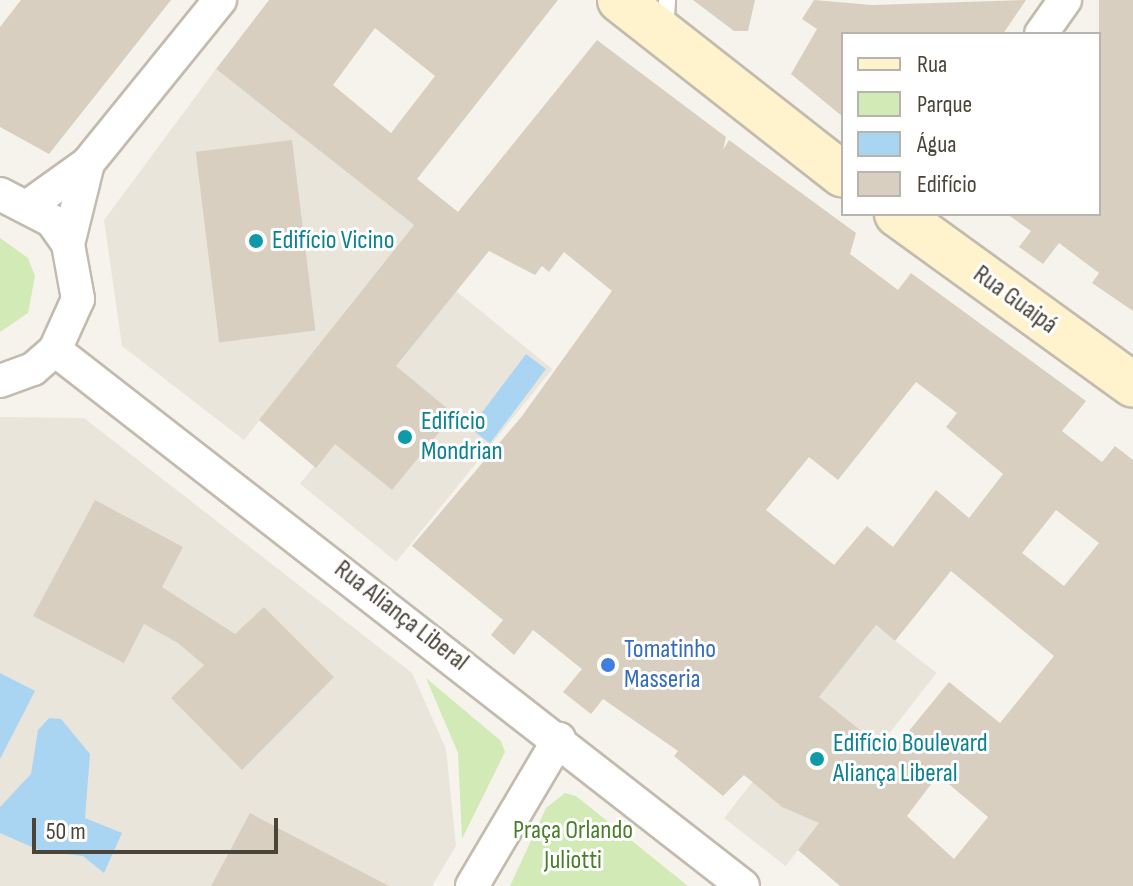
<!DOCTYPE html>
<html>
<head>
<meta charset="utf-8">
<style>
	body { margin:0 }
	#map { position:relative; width:1133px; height:886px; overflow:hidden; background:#f6f3ec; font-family:"Sofia Sans Condensed",sans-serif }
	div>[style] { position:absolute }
	.residential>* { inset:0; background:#eae5da; transform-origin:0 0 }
	.green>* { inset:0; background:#d2eab5 }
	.water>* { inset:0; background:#a9d4f2; transform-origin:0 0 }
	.building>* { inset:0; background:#d8cfc1; transform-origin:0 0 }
	.roads { filter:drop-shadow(2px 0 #c2bbae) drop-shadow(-2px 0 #c2bbae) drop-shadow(0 2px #c2bbae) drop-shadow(0 -2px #c2bbae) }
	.lane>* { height:16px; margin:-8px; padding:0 8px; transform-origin:8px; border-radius:8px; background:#fff }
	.street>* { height:32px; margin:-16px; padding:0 16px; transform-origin:16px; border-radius:16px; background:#fff }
	.secondary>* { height:44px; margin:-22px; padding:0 22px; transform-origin:22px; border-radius:22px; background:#fff3cd }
	.dots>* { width:22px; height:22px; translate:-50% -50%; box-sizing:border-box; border:4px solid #fff; border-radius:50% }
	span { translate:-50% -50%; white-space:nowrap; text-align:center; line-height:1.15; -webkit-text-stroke:6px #fff; paint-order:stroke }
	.culture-label { font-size:26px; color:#0d838f }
	.left { translate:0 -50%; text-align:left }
	.street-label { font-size:26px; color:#4b4439 }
	.shop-label { font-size:26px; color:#366cbe }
	.park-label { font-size:26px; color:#4a7f2a }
	.legend { position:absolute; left:841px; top:32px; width:260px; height:184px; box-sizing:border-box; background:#fff; border:2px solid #b7b4b0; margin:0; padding:10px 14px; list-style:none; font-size:24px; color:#4b4439 }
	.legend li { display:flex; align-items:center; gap:16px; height:40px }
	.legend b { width:40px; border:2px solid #b7b4b0 }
	.scale { position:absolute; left:32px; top:818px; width:246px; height:36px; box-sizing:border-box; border:4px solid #4b4439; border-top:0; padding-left:10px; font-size:24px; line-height:28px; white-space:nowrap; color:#4b4439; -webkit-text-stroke:6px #fff; paint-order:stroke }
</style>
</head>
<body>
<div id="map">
	<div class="residential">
		<i style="clip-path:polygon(216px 69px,414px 225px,244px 440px,122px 346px,104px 220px)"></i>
		<i style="left:456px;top:291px;width:124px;height:248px;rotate:39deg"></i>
		<i style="clip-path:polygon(0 417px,84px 418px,412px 673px,446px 749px,456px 846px,432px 886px,0 886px)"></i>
		<i style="left:875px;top:625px;width:78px;height:245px;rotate:38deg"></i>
	</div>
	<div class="green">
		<i style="clip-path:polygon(0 238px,28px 258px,35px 276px,28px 313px,0 332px)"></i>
		<i style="clip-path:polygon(426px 678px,501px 741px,505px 752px,462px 839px,458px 753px)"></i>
		<i style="clip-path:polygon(565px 793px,576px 796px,688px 886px,510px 886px,546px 808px)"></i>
	</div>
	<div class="water">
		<i style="left:526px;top:354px;width:25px;height:93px;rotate:37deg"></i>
		<i style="clip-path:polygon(0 673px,35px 691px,0 759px)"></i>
		<i style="clip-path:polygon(49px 718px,61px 719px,90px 754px,85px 818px,122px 833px,104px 873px,83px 856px,41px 851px,0 833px,0 807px,31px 774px,38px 730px)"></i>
	</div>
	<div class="building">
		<i style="clip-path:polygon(21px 0,171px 0,49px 154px,0 127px,0 27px)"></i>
		<i style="clip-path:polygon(evenodd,269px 0,558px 0,417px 179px,458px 212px,597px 40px,726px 137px,723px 150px,729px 140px,856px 233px,850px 254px,898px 290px,911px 273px,1086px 401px,1062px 431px,1102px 462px,1115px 446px,1133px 460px,1133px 886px,840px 886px,798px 850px,819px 823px,782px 807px,744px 775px,723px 796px,674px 756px,678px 751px,603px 699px,591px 714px,563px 692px,582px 669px,533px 630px,514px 655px,491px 635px,503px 620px,412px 546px,522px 416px,612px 291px,564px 252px,549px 272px,542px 266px,535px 275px,489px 251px,396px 366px,454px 414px,392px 490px,335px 444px,316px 468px,259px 420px,414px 225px,216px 69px,269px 0,375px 28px,435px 76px,391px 133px,333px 85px,375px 28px,269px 0,916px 382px,957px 413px,946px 427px,1003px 474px,969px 518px,936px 490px,893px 547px,867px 526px,834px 565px,766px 510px,809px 457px,838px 480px,916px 382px,269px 0,1056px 510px,1099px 543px,1064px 586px,1022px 553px,1056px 510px,269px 0,951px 571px,1054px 656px,1000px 723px,949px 682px,890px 754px,819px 697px,876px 625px,895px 641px,951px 571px,269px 0,938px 775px,988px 817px,954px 859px,907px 816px,938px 775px)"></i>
		<i style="clip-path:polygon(693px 0,755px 0,748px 31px,734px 31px)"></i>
		<i style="clip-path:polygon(814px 0,872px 5px,1026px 0,1003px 34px,843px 34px,843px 117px,791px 74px,817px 29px,802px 19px)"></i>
		<i style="clip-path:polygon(1099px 0,1133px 0,1133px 311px,1092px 283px,1099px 273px,1059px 243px,1043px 264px,1019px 247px,1031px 231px,1007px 214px,1099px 214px)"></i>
		<i style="left:292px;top:140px;width:192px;height:97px;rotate:83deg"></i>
		<i style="clip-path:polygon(95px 500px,183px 547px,162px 587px,235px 634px,264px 607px,334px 677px,242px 770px,171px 698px,204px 665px,178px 643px,144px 624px,124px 663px,33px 616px)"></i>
		<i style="clip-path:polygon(250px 813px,295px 837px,389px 886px,211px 886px)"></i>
	</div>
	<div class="roads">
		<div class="lane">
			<i style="left:665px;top:30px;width:30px;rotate:-86deg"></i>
		</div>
		<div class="street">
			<i style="left:1041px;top:34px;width:42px;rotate:-54.8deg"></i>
			<i style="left:0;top:194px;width:59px;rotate:27.4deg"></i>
			<i style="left:52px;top:221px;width:28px;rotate:55deg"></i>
			<i style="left:68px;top:244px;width:56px;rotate:79.7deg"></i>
			<i style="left:78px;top:299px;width:56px;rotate:114.3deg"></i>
			<i style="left:55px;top:350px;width:29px;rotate:139deg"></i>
			<i style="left:33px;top:369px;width:35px;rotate:160deg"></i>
			<i style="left:31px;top:204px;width:70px;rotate:-35.7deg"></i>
			<i style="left:88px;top:163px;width:210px;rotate:-51deg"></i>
			<i style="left:68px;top:244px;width:83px;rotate:-76.1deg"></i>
			<i style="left:55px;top:350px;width:872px;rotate:37.92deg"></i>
			<i style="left:472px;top:886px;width:171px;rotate:-59.4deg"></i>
		</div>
		<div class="secondary">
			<i style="left:620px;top:0;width:283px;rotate:38.1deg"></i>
			<i style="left:897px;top:214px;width:291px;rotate:35.9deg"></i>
		</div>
	</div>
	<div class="dots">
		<i style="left:256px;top:241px;background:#0f9aa8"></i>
		<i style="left:405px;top:437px;background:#0f9aa8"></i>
		<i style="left:608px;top:665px;background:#3f7fe0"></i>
		<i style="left:817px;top:759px;background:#0f9aa8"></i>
	</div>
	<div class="culture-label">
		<span class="left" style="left:272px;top:241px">Edifício Vicino</span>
		<span class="left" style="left:421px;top:437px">Edifício<br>Mondrian</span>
		<span class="left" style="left:833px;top:759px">Edifício Boulevard<br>Aliança Liberal</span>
	</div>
	<div class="street-label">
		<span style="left:1015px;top:300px;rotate:36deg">Rua Guaipá</span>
		<span style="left:401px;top:616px;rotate:38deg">Rua Aliança Liberal</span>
	</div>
	<div class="shop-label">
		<span class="left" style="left:624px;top:665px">Tomatinho<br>Masseria</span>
	</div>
	<div class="park-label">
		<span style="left:573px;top:846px">Praça Orlando<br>Juliotti</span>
	</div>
	<ul class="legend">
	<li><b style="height:10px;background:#fff3cd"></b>Rua</li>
	<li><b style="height:22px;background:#d2eab5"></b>Parque</li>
	<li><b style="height:22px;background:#a9d4f2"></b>Água</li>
	<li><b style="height:22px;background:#d8cfc1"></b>Edifício</li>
	</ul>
	<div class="scale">50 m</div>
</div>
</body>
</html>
